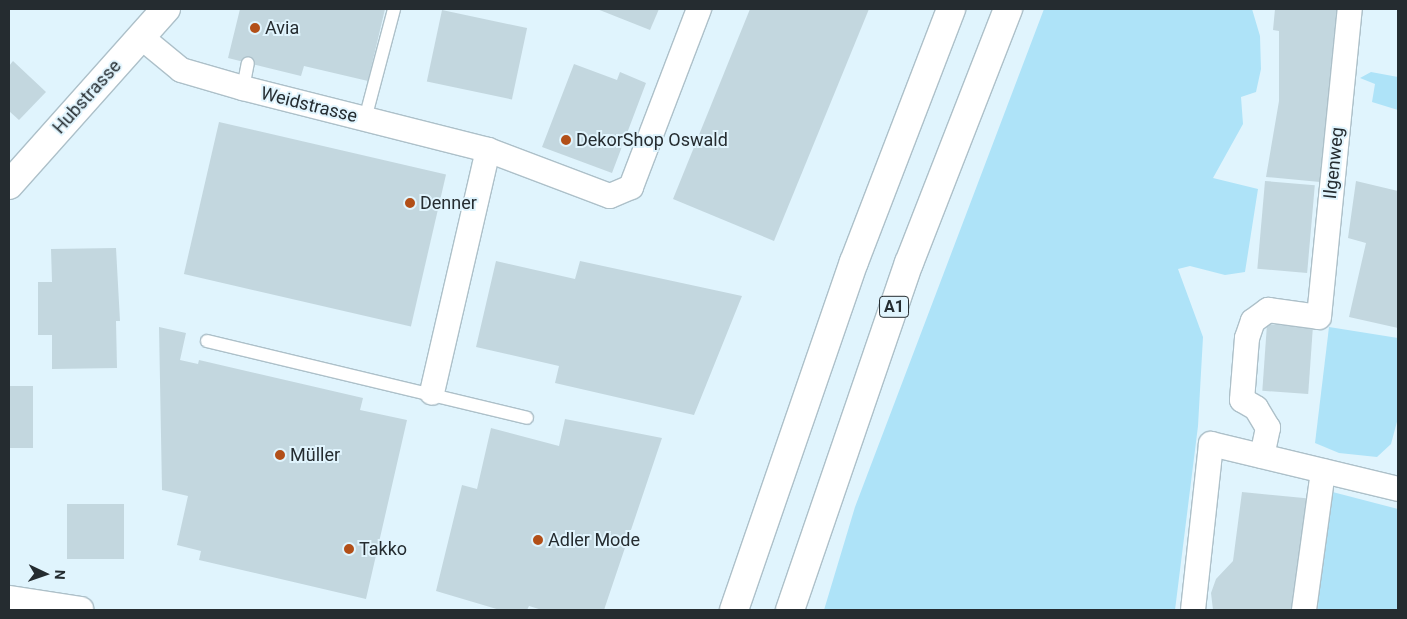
<!DOCTYPE html>
<html>
<head>
<meta charset="utf-8">
<style>
	body { margin:0 }
	#map { position:relative; width:1407px; height:619px; overflow:hidden; background:#e0f4fd; font-family:Roboto,sans-serif }
	div>[style] { position:absolute }
	.green>* { inset:0; background:#aee3f8 }
	.building>* { inset:0; background:#c3d7df; transform-origin:0 0 }
	.roads { filter:drop-shadow(1px 0 #adc0c9) drop-shadow(-1px 0 #adc0c9) drop-shadow(0 1px #adc0c9) drop-shadow(0 -1px #adc0c9) }
	.service>* { height:12px; margin:-6px; padding:0 6px; transform-origin:6px; border-radius:6px; background:#fff }
	.minor>* { height:24px; margin:-12px; padding:0 12px; transform-origin:12px; border-radius:12px; background:#fff }
	.tertiary>* { height:28px; margin:-14px; padding:0 14px; transform-origin:14px; border-radius:14px; background:#fff }
	.motorway>* { height:28px; margin:-14px; padding:0 14px; transform-origin:14px; border-radius:14px; background:#fff }
	.dots>* { width:14px; height:14px; translate:-50% -50%; box-sizing:border-box; border:2px solid #e0f4fd; border-radius:50% }
	span { translate:-50% -50%; white-space:nowrap; text-align:center; line-height:1.15; -webkit-text-stroke:4px #e0f4fd; paint-order:stroke }
	.shield-label span { padding:1px 4px; background:#e0f4fd; border:1px solid; border-radius:4px; -webkit-text-stroke-width:0 }
	.shield-label { font-size:16px; color:#252c30; font-weight:700 }
	.poi-label { font-size:18px; color:#252c30 }
	.left { translate:0 -50%; text-align:left }
	.street-label { font-size:18px; color:#252c30 }
	.frame { position:absolute; inset:0; border:10px solid #252c30; pointer-events:none }
	.north { position:absolute; left:20px; top:549px; width:50px; height:50px; -webkit-text-stroke:4px #e0f4fd; paint-order:stroke; rotate:93deg; font-size:14px; font-weight:700; line-height:20px; text-align:center; color:#252c30 }
	.north::after { content:''; display:block; margin:auto; width:18px; height:22px; background:#252c30; clip-path:polygon(50% 0,100% 100%,50% 72%,0 100%) }
</style>
</head>
<body>
<div id="map">
	<div class="green">
		<i style="clip-path:polygon(1044px 9px,1252px 9px,1260px 36px,1261px 69px,1256px 92px,1241px 97px,1243px 124px,1213px 178px,1258px 189px,1245px 272px,1225px 275px,1190px 266px,1178px 269px,1203px 337px,1198px 426px,1175px 610px,824px 610px,855px 507px)"></i>
		<i style="clip-path:polygon(1371px 72px,1398px 77px,1398px 110px,1372px 102px,1375px 84px,1360px 78px)"></i>
		<i style="clip-path:polygon(1329px 327px,1398px 338px,1398px 418px,1391px 444px,1377px 457px,1339px 453px,1315px 443px)"></i>
		<i style="clip-path:polygon(1321px 489px,1398px 509px,1398px 610px,1318px 610px)"></i>
	</div>
	<div class="building">
		<i style="clip-path:polygon(240px 9px,385px 9px,368px 81px,304px 66px,301px 76px,228px 58px)"></i>
		<i style="clip-path:polygon(597px 9px,659px 9px,650px 30px)"></i>
		<i style="clip-path:polygon(750px 9px,869px 9px,774px 241px,673px 199px)"></i>
		<i style="clip-path:polygon(1275px 9px,1340px 9px,1337px 37px,1334px 36px,1320px 182px,1266px 177px,1279px 101px,1279px 31px,1273px 30px)"></i>
		<i style="left:442px;top:10px;width:87px;height:73px;rotate:12deg"></i>
		<i style="clip-path:polygon(13px 61px,46px 92px,19px 120px,9px 111px,9px 66px)"></i>
		<i style="clip-path:polygon(574px 64px,617px 80px,620px 72px,646px 83px,612px 173px,542px 147px)"></i>
		<i style="left:219px;top:122px;width:233px;height:156px;rotate:13deg"></i>
		<i style="left:1265px;top:181px;width:50px;height:88px;rotate:5deg"></i>
		<i style="clip-path:polygon(1356px 181px,1398px 191px,1398px 328px,1349px 317px,1366px 243px,1348px 238px)"></i>
		<i style="clip-path:polygon(116px 248px,120px 321px,116px 321px,117px 368px,52px 369px,52px 335px,38px 335px,38px 282px,52px 282px,51px 249px)"></i>
		<i style="clip-path:polygon(496px 261px,575px 279px,580px 261px,742px 296px,694px 415px,555px 383px,559px 366px,476px 347px)"></i>
		<i style="left:1267px;top:324px;width:46px;height:67px;rotate:4deg"></i>
		<i style="clip-path:polygon(159px 327px,186px 333px,180px 360px,198px 364px,199px 360px,363px 398px,360px 410px,407px 420px,366px 599px,199px 560px,201px 551px,177px 545px,188px 496px,162px 490px)"></i>
		<i style="left:9px;top:386px;width:24px;height:62px"></i>
		<i style="clip-path:polygon(565px 419px,662px 438px,604px 610px,542px 610px,529px 606px,527px 610px,500px 610px,436px 591px,462px 485px,477px 489px,491px 428px,559px 446px)"></i>
		<i style="clip-path:polygon(1242px 492px,1314px 499px,1297px 610px,1213px 610px,1211px 593px,1216px 579px,1233px 561px)"></i>
		<i style="left:67px;top:504px;width:57px;height:55px"></i>
	</div>
	<div class="roads">
		<div class="service">
			<i style="left:243px;top:88px;width:25px;rotate:-79deg"></i>
			<i style="left:365px;top:119px;width:114px;rotate:-75.2deg"></i>
			<i style="left:207px;top:341px;width:329px;rotate:13.5deg"></i>
		</div>
		<div class="minor">
			<i style="left:141px;top:37px;width:52px;rotate:39.5deg"></i>
			<i style="left:181px;top:70px;width:65px;rotate:16.2deg"></i>
			<i style="left:243px;top:88px;width:253px;rotate:14.2deg"></i>
			<i style="left:488px;top:150px;width:249px;rotate:103deg"></i>
			<i style="left:488px;top:150px;width:130px;rotate:20.7deg"></i>
			<i style="left:610px;top:196px;width:23px;rotate:-23deg"></i>
			<i style="left:631px;top:187px;width:191px;rotate:-69.1deg"></i>
			<i style="left:1262px;top:456px;width:29px;rotate:-78deg"></i>
			<i style="left:1268px;top:428px;width:23px;rotate:-121deg"></i>
			<i style="left:1256px;top:408px;width:16px;rotate:-150deg"></i>
			<i style="left:1242px;top:400px;width:62px;rotate:-85.4deg"></i>
			<i style="left:1247px;top:338px;width:18px;rotate:-71deg"></i>
			<i style="left:1253px;top:321px;width:19px;rotate:-36deg"></i>
			<i style="left:1268px;top:310px;width:51px;rotate:7.8deg"></i>
			<i style="left:1319px;top:317px;width:310px;rotate:-84.3deg"></i>
			<i style="left:9px;top:598px;width:73px;rotate:8.7deg"></i>
			<i style="left:1193px;top:610px;width:167px;rotate:-83.8deg"></i>
			<i style="left:1211px;top:444px;width:192px;rotate:13.5deg"></i>
			<i style="left:1304px;top:610px;width:140px;rotate:-82.2deg"></i>
		</div>
		<div class="tertiary">
			<i style="left:9px;top:185px;width:236px;rotate:-48.3deg"></i>
		</div>
		<div class="motorway">
			<i style="left:734px;top:610px;width:368px;rotate:-71deg"></i>
			<i style="left:854px;top:262px;width:271px;rotate:-69deg"></i>
			<i style="left:790px;top:610px;width:367px;rotate:-71.1deg"></i>
			<i style="left:909px;top:263px;width:273px;rotate:-68.7deg"></i>
		</div>
	</div>
	<div class="dots">
		<i style="left:255px;top:28px;background:#b24f18"></i>
		<i style="left:566px;top:140px;background:#b24f18"></i>
		<i style="left:410px;top:203px;background:#b24f18"></i>
		<i style="left:280px;top:455px;background:#b24f18"></i>
		<i style="left:538px;top:540px;background:#b24f18"></i>
		<i style="left:349px;top:549px;background:#b24f18"></i>
	</div>
	<div class="shield-label">
		<span style="left:894px;top:307px">A1</span>
	</div>
	<div class="poi-label">
		<span class="left" style="left:265px;top:28px">Avia</span>
		<span class="left" style="left:576px;top:140px">DekorShop Oswald</span>
		<span class="left" style="left:420px;top:203px">Denner</span>
		<span class="left" style="left:290px;top:455px">Müller</span>
		<span class="left" style="left:548px;top:540px">Adler Mode</span>
		<span class="left" style="left:359px;top:549px">Takko</span>
	</div>
	<div class="street-label">
		<span style="left:87px;top:97px;rotate:-48deg">Hubstrasse</span>
		<span style="left:309px;top:105px;rotate:14deg">Weidstrasse</span>
		<span style="left:1334px;top:163px;rotate:-84deg">Ilgenweg</span>
	</div>
	<div class="frame"></div>
	<div class="north">N</div>
</div>
</body>
</html>
